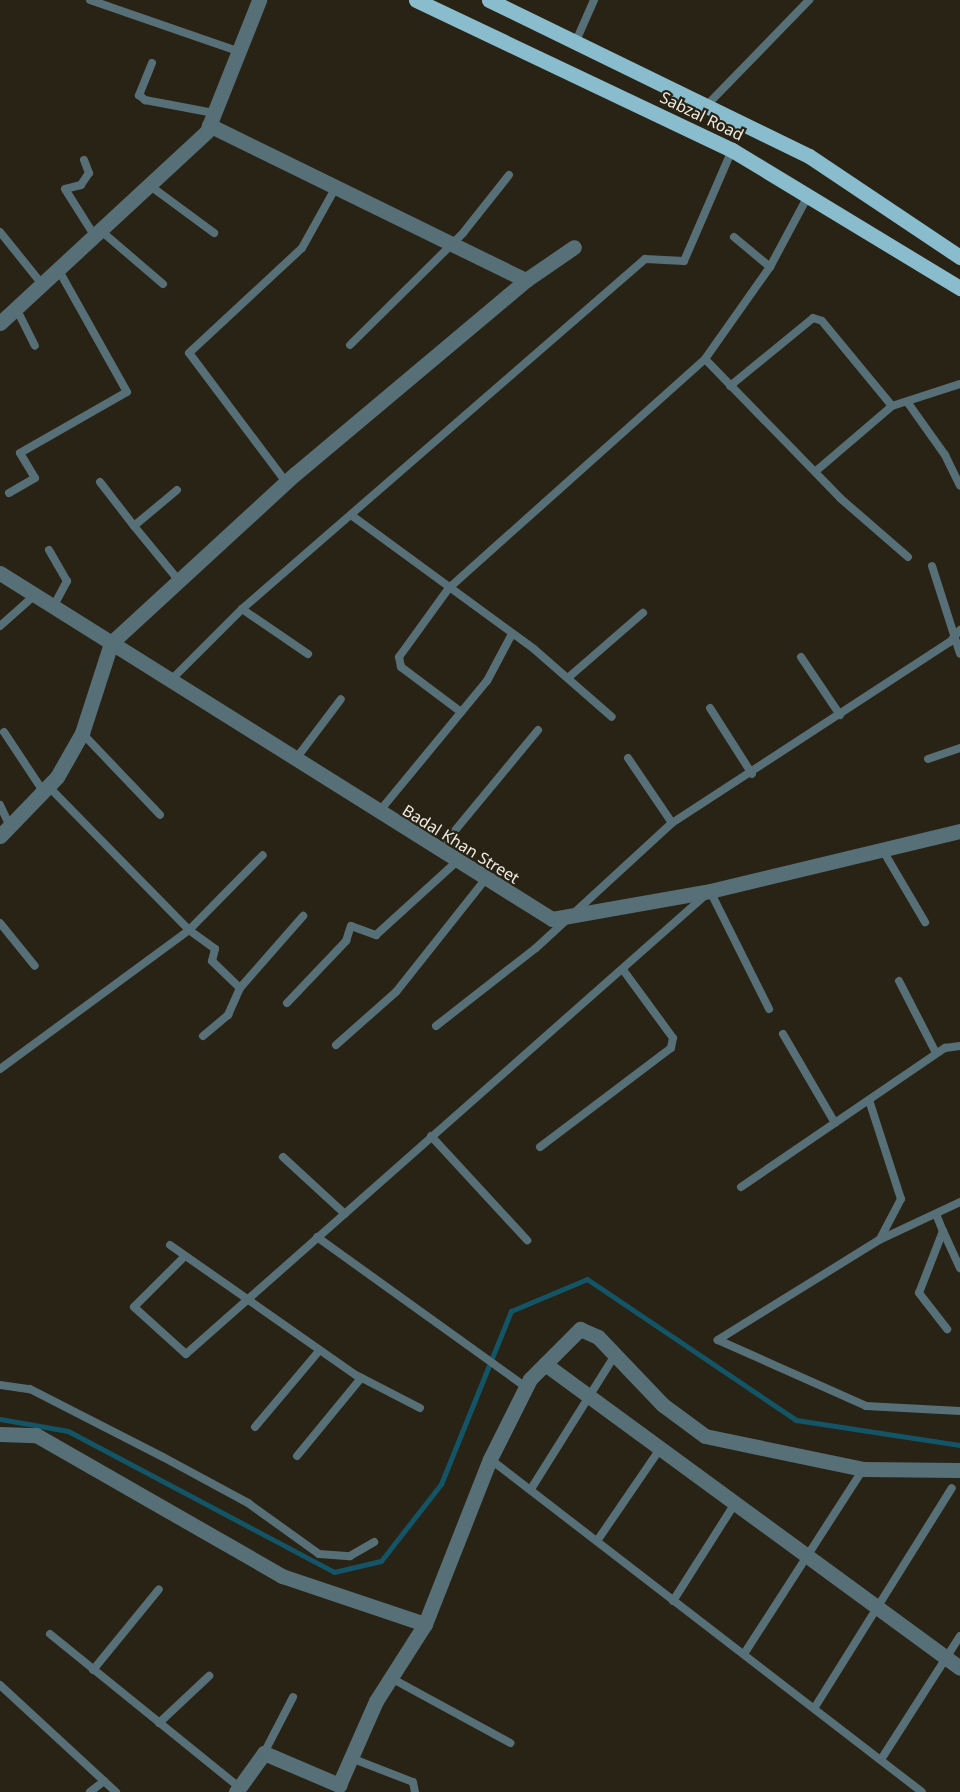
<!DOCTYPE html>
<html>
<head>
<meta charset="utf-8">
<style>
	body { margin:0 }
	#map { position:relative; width:960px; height:1792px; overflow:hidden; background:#282315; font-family:"Noto Sans",sans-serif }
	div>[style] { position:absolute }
	.stream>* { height:5px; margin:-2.5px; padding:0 2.5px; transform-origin:2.5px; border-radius:2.5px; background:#135567 }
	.lane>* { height:8px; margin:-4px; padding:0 4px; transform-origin:4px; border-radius:4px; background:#576f77 }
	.street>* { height:15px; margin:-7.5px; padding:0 7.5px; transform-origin:7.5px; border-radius:7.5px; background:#576f77 }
	.primary>* { height:15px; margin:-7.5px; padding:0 7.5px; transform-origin:7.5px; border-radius:7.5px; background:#89bccc }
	span { translate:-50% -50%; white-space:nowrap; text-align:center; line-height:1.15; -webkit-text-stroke:4.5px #282315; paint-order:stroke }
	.street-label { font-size:16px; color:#efece2 }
</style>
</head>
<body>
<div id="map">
	<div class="stream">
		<i style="left:0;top:1419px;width:69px;rotate:10deg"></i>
		<i style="left:68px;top:1431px;width:301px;rotate:27.9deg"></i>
		<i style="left:334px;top:1572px;width:48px;rotate:-13.2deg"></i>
		<i style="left:381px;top:1561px;width:98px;rotate:-52.1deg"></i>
		<i style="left:441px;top:1484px;width:187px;rotate:-68deg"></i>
		<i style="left:511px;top:1311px;width:82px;rotate:-22.8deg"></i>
		<i style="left:587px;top:1279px;width:252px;rotate:34deg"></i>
		<i style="left:796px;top:1420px;width:166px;rotate:8.7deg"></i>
	</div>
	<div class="lane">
		<i style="left:90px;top:0;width:156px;rotate:19.1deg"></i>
		<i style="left:576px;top:41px;width:45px;rotate:-66.3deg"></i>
		<i style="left:152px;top:63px;width:35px;rotate:112deg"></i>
		<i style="left:139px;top:95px;width:8px;rotate:40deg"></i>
		<i style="left:145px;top:100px;width:70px;rotate:10.7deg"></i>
		<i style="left:709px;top:103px;width:144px;rotate:-45.8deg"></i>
		<i style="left:84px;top:160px;width:14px;rotate:69deg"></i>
		<i style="left:89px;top:173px;width:14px;rotate:124deg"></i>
		<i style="left:81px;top:185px;width:16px;rotate:166deg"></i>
		<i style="left:65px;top:189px;width:54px;rotate:57.8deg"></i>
		<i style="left:149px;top:185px;width:81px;rotate:36.4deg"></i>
		<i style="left:100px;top:230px;width:83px;rotate:40.6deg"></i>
		<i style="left:0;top:232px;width:67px;rotate:51.1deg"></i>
		<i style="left:734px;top:237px;width:47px;rotate:39.8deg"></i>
		<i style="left:16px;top:308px;width:42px;rotate:63.4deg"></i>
		<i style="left:350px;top:345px;width:159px;rotate:-44.7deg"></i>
		<i style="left:463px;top:233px;width:74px;rotate:-51.6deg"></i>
		<i style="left:705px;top:359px;width:194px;rotate:45.8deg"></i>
		<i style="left:840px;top:498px;width:90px;rotate:40.9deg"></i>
		<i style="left:730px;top:386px;width:107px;rotate:-39.3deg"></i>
		<i style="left:813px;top:318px;width:9px;rotate:18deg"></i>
		<i style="left:822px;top:321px;width:110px;rotate:50.5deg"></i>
		<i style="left:908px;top:403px;width:64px;rotate:54.6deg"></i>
		<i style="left:945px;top:455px;width:34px;rotate:64deg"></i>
		<i style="left:816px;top:471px;width:100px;rotate:-40.5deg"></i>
		<i style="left:892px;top:406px;width:71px;rotate:-17.9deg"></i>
		<i style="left:100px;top:482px;width:56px;rotate:52.3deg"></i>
		<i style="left:286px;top:482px;width:161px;rotate:-126.9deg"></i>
		<i style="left:189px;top:353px;width:154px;rotate:-42.9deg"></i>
		<i style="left:302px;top:248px;width:70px;rotate:-60.9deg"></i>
		<i style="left:177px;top:490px;width:56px;rotate:140.1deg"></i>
		<i style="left:134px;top:526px;width:72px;rotate:50.6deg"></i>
		<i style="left:9px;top:493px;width:30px;rotate:-30deg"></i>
		<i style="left:35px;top:478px;width:29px;rotate:-121deg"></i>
		<i style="left:20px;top:453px;width:123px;rotate:-29.7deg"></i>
		<i style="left:127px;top:392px;width:141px;rotate:-119.3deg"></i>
		<i style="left:351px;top:515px;width:227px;rotate:36.2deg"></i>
		<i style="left:534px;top:649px;width:103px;rotate:41.1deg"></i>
		<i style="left:49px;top:550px;width:36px;rotate:60deg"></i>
		<i style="left:67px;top:581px;width:30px;rotate:118deg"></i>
		<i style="left:932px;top:566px;width:92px;rotate:72.3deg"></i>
		<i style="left:242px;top:609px;width:80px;rotate:34.3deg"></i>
		<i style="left:0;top:626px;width:47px;rotate:-41.5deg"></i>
		<i style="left:801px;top:657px;width:70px;rotate:56.1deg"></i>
		<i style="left:569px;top:677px;width:98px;rotate:-40.9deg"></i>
		<i style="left:170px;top:681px;width:102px;rotate:-45deg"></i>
		<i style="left:242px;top:609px;width:534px;rotate:-40.97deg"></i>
		<i style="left:645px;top:259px;width:39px;rotate:3deg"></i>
		<i style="left:684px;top:261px;width:121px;rotate:-66.6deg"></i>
		<i style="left:710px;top:708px;width:78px;rotate:57.5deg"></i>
		<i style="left:461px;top:712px;width:75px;rotate:-143.1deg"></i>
		<i style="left:401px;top:667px;width:10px;rotate:-101deg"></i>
		<i style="left:399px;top:657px;width:85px;rotate:-54.1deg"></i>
		<i style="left:449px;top:588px;width:343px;rotate:-41.8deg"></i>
		<i style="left:705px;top:359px;width:113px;rotate:-54.8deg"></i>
		<i style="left:770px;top:267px;width:83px;rotate:-61.9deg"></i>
		<i style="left:4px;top:732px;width:71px;rotate:56.5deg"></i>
		<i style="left:82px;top:733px;width:113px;rotate:46.4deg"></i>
		<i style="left:628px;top:758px;width:78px;rotate:55.9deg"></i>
		<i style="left:928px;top:759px;width:34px;rotate:-19deg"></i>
		<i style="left:295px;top:760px;width:76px;rotate:-53deg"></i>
		<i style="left:48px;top:786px;width:202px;rotate:45.6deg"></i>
		<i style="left:189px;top:930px;width:32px;rotate:36deg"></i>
		<i style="left:215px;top:949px;width:12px;rotate:104deg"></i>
		<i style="left:212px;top:961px;width:39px;rotate:44deg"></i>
		<i style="left:0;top:805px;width:23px;rotate:65deg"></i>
		<i style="left:378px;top:813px;width:171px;rotate:-50.5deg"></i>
		<i style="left:487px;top:681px;width:53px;rotate:-62deg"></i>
		<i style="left:882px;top:849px;width:85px;rotate:59.5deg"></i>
		<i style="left:438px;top:851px;width:157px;rotate:-50.4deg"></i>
		<i style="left:0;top:923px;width:55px;rotate:50.9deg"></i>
		<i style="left:899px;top:981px;width:81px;rotate:62.8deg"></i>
		<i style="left:287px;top:1003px;width:86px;rotate:-46.4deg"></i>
		<i style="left:346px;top:941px;width:16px;rotate:-72deg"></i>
		<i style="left:351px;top:926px;width:27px;rotate:20deg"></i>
		<i style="left:376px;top:935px;width:107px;rotate:-42.3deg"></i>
		<i style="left:436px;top:1026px;width:127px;rotate:-38deg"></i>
		<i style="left:536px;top:948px;width:185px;rotate:-42.6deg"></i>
		<i style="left:672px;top:823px;width:332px;rotate:-33.1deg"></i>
		<i style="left:950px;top:642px;width:16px;rotate:-50deg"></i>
		<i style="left:783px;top:1034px;width:103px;rotate:59.7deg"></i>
		<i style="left:203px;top:1036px;width:33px;rotate:-40deg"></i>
		<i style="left:228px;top:1015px;width:30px;rotate:-66deg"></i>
		<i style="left:240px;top:988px;width:96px;rotate:-48.8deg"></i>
		<i style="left:336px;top:1045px;width:80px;rotate:-41.5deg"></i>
		<i style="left:396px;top:992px;width:142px;rotate:-51.6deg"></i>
		<i style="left:0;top:1069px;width:235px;rotate:-36.3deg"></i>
		<i style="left:189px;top:930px;width:105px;rotate:-45.4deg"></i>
		<i style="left:869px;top:1100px;width:104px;rotate:72.1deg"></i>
		<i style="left:901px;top:1199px;width:45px;rotate:117.7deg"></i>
		<i style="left:431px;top:1136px;width:142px;rotate:47.3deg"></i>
		<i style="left:540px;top:1147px;width:164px;rotate:-37.1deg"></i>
		<i style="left:671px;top:1048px;width:10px;rotate:-79deg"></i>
		<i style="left:673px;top:1038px;width:83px;rotate:-126.2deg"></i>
		<i style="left:283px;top:1157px;width:84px;rotate:42.6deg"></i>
		<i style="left:741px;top:1187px;width:247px;rotate:-34.3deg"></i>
		<i style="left:945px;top:1048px;width:15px;rotate:-8deg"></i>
		<i style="left:960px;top:1202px;width:89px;rotate:154.9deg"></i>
		<i style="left:879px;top:1240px;width:190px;rotate:148.2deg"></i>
		<i style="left:718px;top:1340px;width:162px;rotate:24deg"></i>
		<i style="left:866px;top:1406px;width:94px;rotate:3deg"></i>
		<i style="left:936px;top:1214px;width:18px;rotate:68deg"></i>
		<i style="left:943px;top:1231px;width:66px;rotate:111.2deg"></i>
		<i style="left:919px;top:1293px;width:46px;rotate:52.1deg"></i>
		<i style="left:943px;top:1231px;width:41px;rotate:65.3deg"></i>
		<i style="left:317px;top:1237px;width:257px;rotate:35.7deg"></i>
		<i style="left:170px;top:1245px;width:227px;rotate:35deg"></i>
		<i style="left:356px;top:1375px;width:72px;rotate:27.3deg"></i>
		<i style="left:185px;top:1256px;width:72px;rotate:135deg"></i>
		<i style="left:134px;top:1307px;width:70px;rotate:42.1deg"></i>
		<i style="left:186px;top:1354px;width:699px;rotate:-41.46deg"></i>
		<i style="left:710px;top:891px;width:132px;rotate:63.4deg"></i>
		<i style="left:0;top:1385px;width:30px;rotate:8deg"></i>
		<i style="left:30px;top:1389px;width:149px;rotate:27.1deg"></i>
		<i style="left:163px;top:1457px;width:97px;rotate:28.4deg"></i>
		<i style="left:248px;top:1503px;width:87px;rotate:35.7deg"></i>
		<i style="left:319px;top:1554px;width:31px;rotate:4deg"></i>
		<i style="left:350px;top:1556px;width:28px;rotate:-30deg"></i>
		<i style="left:255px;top:1427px;width:99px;rotate:-49.9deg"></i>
		<i style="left:297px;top:1456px;width:101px;rotate:-50.6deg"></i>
		<i style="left:490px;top:1459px;width:545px;rotate:37.63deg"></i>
		<i style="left:531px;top:1489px;width:158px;rotate:-57.9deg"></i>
		<i style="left:597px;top:1541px;width:112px;rotate:-55.6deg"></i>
		<i style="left:673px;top:1601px;width:114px;rotate:-57.6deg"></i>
		<i style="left:50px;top:1634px;width:243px;rotate:39deg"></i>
		<i style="left:744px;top:1654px;width:220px;rotate:-57.2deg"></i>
		<i style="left:93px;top:1670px;width:104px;rotate:-50.8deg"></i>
		<i style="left:391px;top:1678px;width:136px;rotate:28.6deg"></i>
		<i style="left:0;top:1685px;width:158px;rotate:42.7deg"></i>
		<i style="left:815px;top:1707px;width:258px;rotate:-58deg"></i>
		<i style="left:159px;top:1723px;width:69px;rotate:-43.2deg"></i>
		<i style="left:264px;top:1753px;width:63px;rotate:-62.6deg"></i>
		<i style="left:351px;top:1758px;width:66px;rotate:21.2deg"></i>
		<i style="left:413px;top:1782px;width:10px;rotate:79deg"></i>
		<i style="left:882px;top:1758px;width:145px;rotate:-57.4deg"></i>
		<i style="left:90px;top:1792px;width:18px;rotate:-38deg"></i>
	</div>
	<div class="street">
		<i style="left:209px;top:125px;width:353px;rotate:26.1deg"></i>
		<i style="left:0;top:323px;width:282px;rotate:-42.8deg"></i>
		<i style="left:207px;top:131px;width:141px;rotate:-68.3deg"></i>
		<i style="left:0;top:573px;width:651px;rotate:32.08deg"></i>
		<i style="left:552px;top:919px;width:160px;rotate:-10deg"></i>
		<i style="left:710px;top:891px;width:257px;rotate:-13.5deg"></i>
		<i style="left:0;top:836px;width:82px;rotate:-46deg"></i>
		<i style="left:57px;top:777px;width:51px;rotate:-60.4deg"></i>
		<i style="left:82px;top:733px;width:95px;rotate:-72.1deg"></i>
		<i style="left:111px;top:643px;width:250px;rotate:-42.6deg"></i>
		<i style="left:295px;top:474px;width:302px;rotate:-40deg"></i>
		<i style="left:526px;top:280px;width:58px;rotate:-34.5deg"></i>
		<i style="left:545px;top:1364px;width:514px;rotate:36.22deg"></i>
		<i style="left:0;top:1434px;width:36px;rotate:2deg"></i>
		<i style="left:36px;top:1435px;width:284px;rotate:29.8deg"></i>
		<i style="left:282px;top:1576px;width:151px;rotate:18.6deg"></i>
		<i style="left:236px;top:1792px;width:48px;rotate:-54.3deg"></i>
		<i style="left:264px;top:1753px;width:82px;rotate:23.1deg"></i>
		<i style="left:339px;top:1785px;width:92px;rotate:-66.2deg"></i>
		<i style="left:376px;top:1701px;width:91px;rotate:-57.5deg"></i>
		<i style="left:425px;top:1624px;width:177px;rotate:-68.5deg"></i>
		<i style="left:490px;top:1459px;width:89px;rotate:-63.4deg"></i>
		<i style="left:530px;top:1379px;width:71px;rotate:-45deg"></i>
		<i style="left:580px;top:1329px;width:20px;rotate:24deg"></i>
		<i style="left:598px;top:1337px;width:94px;rotate:46.3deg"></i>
		<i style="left:663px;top:1405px;width:52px;rotate:36.4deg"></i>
		<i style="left:705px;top:1436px;width:161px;rotate:11.8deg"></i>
		<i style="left:863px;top:1469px;width:97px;rotate:0.6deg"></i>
	</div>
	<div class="primary">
		<i style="left:416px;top:0;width:350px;rotate:25.4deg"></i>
		<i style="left:732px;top:150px;width:267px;rotate:31.2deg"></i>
		<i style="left:489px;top:0;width:356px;rotate:26deg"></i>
		<i style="left:809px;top:156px;width:182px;rotate:33.8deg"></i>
	</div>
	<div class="street-label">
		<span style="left:702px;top:116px;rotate:26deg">Sabzal Road</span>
		<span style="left:461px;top:844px;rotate:32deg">Badal Khan Street</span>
	</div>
</div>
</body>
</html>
